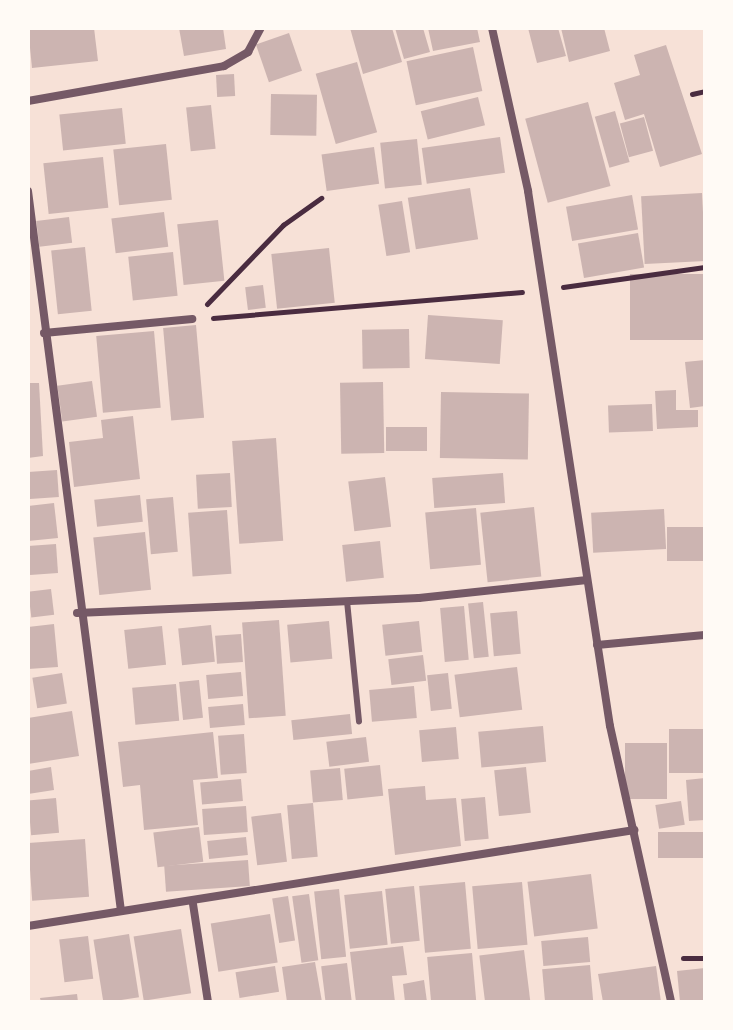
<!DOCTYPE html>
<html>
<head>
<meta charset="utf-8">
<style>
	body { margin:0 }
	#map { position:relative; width:733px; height:1030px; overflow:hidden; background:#f7e1d7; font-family:Helvetica,sans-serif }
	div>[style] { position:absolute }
	.building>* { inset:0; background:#ccb4b1; transform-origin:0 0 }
	.path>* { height:5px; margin:-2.5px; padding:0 2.5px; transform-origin:2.5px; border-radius:2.5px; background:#4a2c40 }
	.service>* { height:6px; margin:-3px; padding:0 3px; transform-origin:3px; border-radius:3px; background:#755966 }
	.minor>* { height:8px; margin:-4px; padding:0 4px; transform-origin:4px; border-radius:4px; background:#755966 }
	span { translate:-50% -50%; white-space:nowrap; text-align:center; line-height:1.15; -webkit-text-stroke:8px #fffaf5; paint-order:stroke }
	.frame { position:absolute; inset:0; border:30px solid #fffaf5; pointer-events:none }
</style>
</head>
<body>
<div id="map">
	<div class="building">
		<i style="clip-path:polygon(28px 28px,94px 28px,98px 61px,32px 68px)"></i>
		<i style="clip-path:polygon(179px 28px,223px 28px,226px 49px,184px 56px)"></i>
		<i style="clip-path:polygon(350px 28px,392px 28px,402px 62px,363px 74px)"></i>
		<i style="clip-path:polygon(395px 28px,423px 28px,430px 52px,404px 59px)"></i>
		<i style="clip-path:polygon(428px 28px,477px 28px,480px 42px,433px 51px)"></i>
		<i style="clip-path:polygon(528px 28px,558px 28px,566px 56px,537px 63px)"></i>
		<i style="clip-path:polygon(561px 28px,604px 28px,610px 51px,569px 62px)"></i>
		<i style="left:289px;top:33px;width:40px;height:35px;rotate:71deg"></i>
		<i style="clip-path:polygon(666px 45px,702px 154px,660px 167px,644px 114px,625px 120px,614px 83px,640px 75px,634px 55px)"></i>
		<i style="left:473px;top:47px;width:45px;height:68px;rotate:78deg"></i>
		<i style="left:357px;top:62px;width:73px;height:43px;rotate:74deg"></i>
		<i style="left:234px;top:74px;width:22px;height:18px;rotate:87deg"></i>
		<i style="left:271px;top:94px;width:46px;height:41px;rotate:1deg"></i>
		<i style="left:478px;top:97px;width:29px;height:59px;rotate:76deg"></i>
		<i style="left:588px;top:102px;width:87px;height:65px;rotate:75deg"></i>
		<i style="left:211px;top:105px;width:44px;height:25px;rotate:84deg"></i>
		<i style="left:122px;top:108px;width:36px;height:63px;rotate:84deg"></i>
		<i style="left:615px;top:111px;width:53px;height:21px;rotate:74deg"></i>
		<i style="left:644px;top:117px;width:35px;height:25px;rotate:75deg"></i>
		<i style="left:500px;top:137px;width:36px;height:79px;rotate:82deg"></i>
		<i style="left:417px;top:139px;width:46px;height:37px;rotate:84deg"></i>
		<i style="left:166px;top:144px;width:56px;height:53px;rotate:84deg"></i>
		<i style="left:374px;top:147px;width:37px;height:53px;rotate:82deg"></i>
		<i style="left:103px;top:157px;width:51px;height:60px;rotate:84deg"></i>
		<i style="left:470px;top:188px;width:52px;height:63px;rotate:81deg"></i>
		<i style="left:702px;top:193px;width:68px;height:61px;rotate:87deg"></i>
		<i style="left:632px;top:195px;width:35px;height:67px;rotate:80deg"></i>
		<i style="left:402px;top:201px;width:52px;height:24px;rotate:81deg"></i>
		<i style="left:164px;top:212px;width:35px;height:53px;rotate:83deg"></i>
		<i style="left:69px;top:217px;width:26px;height:33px;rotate:83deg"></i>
		<i style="left:218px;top:220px;width:61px;height:41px;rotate:84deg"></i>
		<i style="left:638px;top:233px;width:35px;height:61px;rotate:80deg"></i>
		<i style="left:85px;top:247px;width:64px;height:34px;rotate:84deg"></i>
		<i style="left:329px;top:248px;width:55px;height:58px;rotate:84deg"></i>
		<i style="left:173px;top:252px;width:44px;height:45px;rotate:84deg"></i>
		<i style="left:705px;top:274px;width:66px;height:75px;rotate:90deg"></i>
		<i style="left:263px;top:285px;width:23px;height:18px;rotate:83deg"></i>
		<i style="left:428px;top:315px;width:75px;height:44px;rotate:4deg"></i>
		<i style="left:196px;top:325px;width:93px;height:33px;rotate:85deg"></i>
		<i style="left:409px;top:329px;width:39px;height:47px;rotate:89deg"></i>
		<i style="left:154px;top:331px;width:77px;height:58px;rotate:85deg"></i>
		<i style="clip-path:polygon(705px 360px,705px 406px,690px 408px,685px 362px)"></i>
		<i style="left:92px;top:381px;width:36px;height:35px;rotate:82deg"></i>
		<i style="left:383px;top:382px;width:71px;height:43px;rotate:89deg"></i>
		<i style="clip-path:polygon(28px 383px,39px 383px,43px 456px,28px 458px)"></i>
		<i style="clip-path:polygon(676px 390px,676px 410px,698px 410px,698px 427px,657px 429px,655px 391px)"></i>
		<i style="left:441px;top:392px;width:88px;height:66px;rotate:1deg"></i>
		<i style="left:652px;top:404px;width:27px;height:44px;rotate:88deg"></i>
		<i style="clip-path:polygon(133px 416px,140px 479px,74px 487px,69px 442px,103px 438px,101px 420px)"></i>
		<i style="left:427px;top:427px;width:24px;height:41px;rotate:90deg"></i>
		<i style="left:276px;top:438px;width:103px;height:44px;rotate:86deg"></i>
		<i style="left:57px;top:470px;width:27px;height:29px;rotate:86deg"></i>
		<i style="left:230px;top:473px;width:34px;height:34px;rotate:87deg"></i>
		<i style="left:503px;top:473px;width:30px;height:71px;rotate:86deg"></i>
		<i style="left:385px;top:477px;width:50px;height:37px;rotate:83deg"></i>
		<i style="left:140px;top:495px;width:27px;height:46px;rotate:84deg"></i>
		<i style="left:173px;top:497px;width:55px;height:27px;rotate:85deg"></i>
		<i style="clip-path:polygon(54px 503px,58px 538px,28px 541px,28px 506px)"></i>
		<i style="left:534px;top:507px;width:70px;height:54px;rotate:84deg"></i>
		<i style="left:476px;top:508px;width:57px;height:51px;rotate:85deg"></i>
		<i style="left:664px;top:509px;width:40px;height:73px;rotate:87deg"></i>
		<i style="left:227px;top:510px;width:64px;height:39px;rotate:86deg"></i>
		<i style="left:705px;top:527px;width:34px;height:38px;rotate:90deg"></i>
		<i style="left:145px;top:532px;width:58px;height:52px;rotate:84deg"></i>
		<i style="left:380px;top:541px;width:37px;height:38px;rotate:84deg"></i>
		<i style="left:56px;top:544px;width:29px;height:28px;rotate:86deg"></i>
		<i style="left:51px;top:589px;width:26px;height:23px;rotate:83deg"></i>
		<i style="left:483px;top:602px;width:55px;height:15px;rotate:84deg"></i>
		<i style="left:464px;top:606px;width:54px;height:24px;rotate:85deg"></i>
		<i style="left:517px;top:611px;width:43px;height:27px;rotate:85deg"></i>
		<i style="left:279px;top:620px;width:96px;height:37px;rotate:86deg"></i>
		<i style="left:329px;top:621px;width:38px;height:42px;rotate:85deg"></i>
		<i style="left:419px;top:621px;width:31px;height:37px;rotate:84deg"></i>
		<i style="clip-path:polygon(54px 624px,58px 667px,28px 669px,28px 627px)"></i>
		<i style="left:211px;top:625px;width:37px;height:33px;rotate:84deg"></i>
		<i style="left:162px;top:626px;width:39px;height:38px;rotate:84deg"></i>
		<i style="left:241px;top:634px;width:28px;height:26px;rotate:86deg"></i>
		<i style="left:423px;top:655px;width:26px;height:35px;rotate:83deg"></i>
		<i style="left:517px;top:667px;width:43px;height:63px;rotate:83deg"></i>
		<i style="left:241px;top:672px;width:24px;height:35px;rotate:85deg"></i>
		<i style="left:62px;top:673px;width:31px;height:30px;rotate:81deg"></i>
		<i style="left:448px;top:673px;width:36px;height:21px;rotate:84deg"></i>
		<i style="left:199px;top:680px;width:38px;height:20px;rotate:84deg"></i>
		<i style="left:176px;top:684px;width:37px;height:44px;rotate:85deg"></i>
		<i style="left:414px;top:686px;width:32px;height:45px;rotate:85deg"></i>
		<i style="left:243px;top:704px;width:21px;height:35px;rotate:85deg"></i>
		<i style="clip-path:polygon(72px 711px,79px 756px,28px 764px,28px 718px)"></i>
		<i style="left:350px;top:714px;width:20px;height:59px;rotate:84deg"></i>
		<i style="left:543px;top:726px;width:36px;height:65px;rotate:85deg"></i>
		<i style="left:456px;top:727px;width:32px;height:37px;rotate:85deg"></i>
		<i style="left:705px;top:729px;width:44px;height:36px;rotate:90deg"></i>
		<i style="clip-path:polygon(213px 732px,218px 778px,193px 780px,198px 825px,144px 830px,140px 785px,123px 787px,118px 742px)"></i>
		<i style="left:244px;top:734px;width:39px;height:26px;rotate:86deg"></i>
		<i style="left:366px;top:737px;width:25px;height:40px;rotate:83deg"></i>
		<i style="left:625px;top:743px;width:42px;height:56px"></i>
		<i style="left:380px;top:765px;width:31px;height:36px;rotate:84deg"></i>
		<i style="clip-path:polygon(51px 767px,54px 790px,28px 794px,28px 771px)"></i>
		<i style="left:526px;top:767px;width:46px;height:32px;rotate:84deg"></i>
		<i style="left:340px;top:768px;width:32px;height:30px;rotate:85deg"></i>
		<i style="clip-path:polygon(705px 778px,705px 820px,689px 821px,686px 780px)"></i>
		<i style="left:241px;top:779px;width:22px;height:41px;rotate:85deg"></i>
		<i style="clip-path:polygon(425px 786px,426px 800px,456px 798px,461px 846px,395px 855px,388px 789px)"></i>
		<i style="left:485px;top:797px;width:42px;height:24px;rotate:85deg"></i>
		<i style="left:56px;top:798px;width:35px;height:28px;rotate:85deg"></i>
		<i style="left:681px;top:801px;width:24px;height:26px;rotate:81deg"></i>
		<i style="left:313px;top:803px;width:54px;height:26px;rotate:85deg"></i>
		<i style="left:246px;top:806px;width:26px;height:44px;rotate:86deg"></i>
		<i style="left:281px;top:813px;width:49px;height:30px;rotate:83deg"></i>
		<i style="left:199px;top:827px;width:35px;height:46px;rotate:83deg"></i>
		<i style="left:705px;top:832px;width:26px;height:47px;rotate:90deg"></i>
		<i style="left:246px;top:837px;width:18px;height:39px;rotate:84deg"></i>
		<i style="left:85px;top:839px;width:58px;height:57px;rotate:86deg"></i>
		<i style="left:248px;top:860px;width:26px;height:84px;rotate:86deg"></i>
		<i style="left:591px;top:874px;width:55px;height:64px;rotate:83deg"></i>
		<i style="left:465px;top:882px;width:67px;height:46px;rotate:85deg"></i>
		<i style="left:522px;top:882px;width:63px;height:50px;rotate:85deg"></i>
		<i style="left:414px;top:886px;width:55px;height:29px;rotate:84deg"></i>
		<i style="left:339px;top:889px;width:68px;height:25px;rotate:84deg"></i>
		<i style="left:382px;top:891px;width:54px;height:38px;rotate:84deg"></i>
		<i style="left:309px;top:894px;width:67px;height:17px;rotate:82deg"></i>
		<i style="left:288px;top:896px;width:45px;height:16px;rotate:81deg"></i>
		<i style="left:270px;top:914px;width:49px;height:60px;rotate:81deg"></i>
		<i style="left:181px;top:929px;width:65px;height:48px;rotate:81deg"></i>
		<i style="left:129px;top:934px;width:64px;height:36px;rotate:81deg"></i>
		<i style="left:88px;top:936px;width:43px;height:29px;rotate:83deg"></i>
		<i style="left:588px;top:937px;width:25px;height:47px;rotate:85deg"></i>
		<i style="clip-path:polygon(403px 946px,407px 975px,392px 976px,395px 1002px,356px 1002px,350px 952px)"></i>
		<i style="left:524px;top:950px;width:52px;height:45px;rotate:83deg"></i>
		<i style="left:472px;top:953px;width:49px;height:45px;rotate:85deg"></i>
		<i style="clip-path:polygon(315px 962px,322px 1002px,287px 1002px,282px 967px)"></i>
		<i style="left:347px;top:963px;width:39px;height:26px;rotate:83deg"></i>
		<i style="left:590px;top:965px;width:37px;height:48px;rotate:85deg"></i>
		<i style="left:275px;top:966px;width:26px;height:40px;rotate:81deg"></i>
		<i style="clip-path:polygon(656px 966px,661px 1002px,603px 1002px,598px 974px)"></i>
		<i style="clip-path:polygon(705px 968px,705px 1002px,680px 1002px,677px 971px)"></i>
		<i style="clip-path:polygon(424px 980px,427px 1002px,405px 1002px,403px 984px)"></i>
		<i style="clip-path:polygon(77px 994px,78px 1002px,41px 1002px,40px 998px)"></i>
	</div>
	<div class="path">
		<i style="left:692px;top:94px;width:13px;rotate:-13deg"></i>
		<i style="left:563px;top:287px;width:143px;rotate:-8deg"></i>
		<i style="left:207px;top:304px;width:110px;rotate:-46.1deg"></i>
		<i style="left:283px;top:225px;width:47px;rotate:-35.4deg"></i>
		<i style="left:213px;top:318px;width:310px;rotate:-4.8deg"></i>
		<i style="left:683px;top:958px;width:22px"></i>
	</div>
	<div class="service">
		<i style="left:347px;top:601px;width:121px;rotate:84.3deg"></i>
	</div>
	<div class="minor">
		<i style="left:492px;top:28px;width:167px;rotate:77.5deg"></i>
		<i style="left:528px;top:191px;width:541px;rotate:81.29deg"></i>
		<i style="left:610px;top:726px;width:283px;rotate:77.5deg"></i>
		<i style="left:28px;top:101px;width:199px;rotate:-10.1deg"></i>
		<i style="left:224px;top:66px;width:28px;rotate:-30deg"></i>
		<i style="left:248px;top:52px;width:27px;rotate:-62deg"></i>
		<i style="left:28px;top:191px;width:726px;rotate:82.64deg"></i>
		<i style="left:44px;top:333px;width:149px;rotate:-5.4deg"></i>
		<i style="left:77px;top:613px;width:342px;rotate:-2.5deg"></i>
		<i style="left:419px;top:598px;width:169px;rotate:-6.1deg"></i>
		<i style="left:597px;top:645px;width:108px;rotate:-5.3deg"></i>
		<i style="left:193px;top:904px;width:99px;rotate:81.3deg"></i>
		<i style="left:28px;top:926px;width:614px;rotate:-9deg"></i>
	</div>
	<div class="frame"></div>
</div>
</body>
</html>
